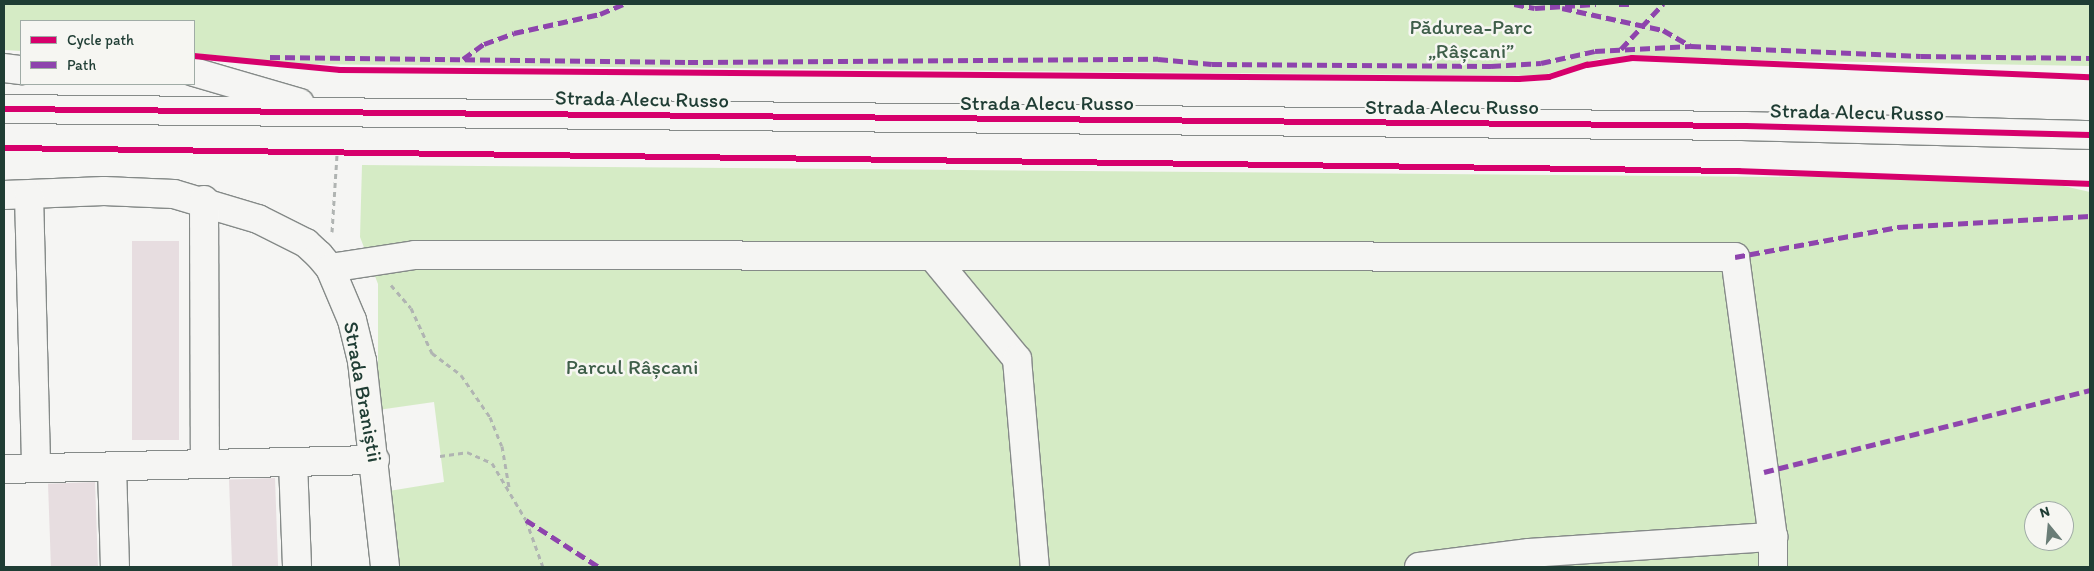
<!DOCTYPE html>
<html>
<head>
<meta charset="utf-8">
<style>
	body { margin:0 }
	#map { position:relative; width:2094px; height:571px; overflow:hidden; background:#f5f5f3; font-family:Itim,sans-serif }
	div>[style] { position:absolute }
	.green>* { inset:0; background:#d5ebc5 }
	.building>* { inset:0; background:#e7dde0; transform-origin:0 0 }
	.path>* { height:3px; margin-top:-1.5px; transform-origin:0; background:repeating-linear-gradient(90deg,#b0b4b2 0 5px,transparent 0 9px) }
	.roads { filter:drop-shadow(1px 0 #858a88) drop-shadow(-1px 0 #858a88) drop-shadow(0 1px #858a88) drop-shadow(0 -1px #858a88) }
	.minor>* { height:28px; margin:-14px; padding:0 14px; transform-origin:14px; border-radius:14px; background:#f5f5f3 }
	.major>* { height:28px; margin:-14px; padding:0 14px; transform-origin:14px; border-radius:14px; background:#f5f5f3 }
	.quiet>* { height:5px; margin-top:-2.5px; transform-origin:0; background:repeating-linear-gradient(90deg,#8e44ad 0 10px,transparent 0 15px) }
	.cycleway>* { height:6px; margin:-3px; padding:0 3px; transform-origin:3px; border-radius:3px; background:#d6006c }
	span { translate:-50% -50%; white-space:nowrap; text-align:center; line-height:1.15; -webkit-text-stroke:5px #f6f6f2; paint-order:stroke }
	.park-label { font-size:21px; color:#3e5e49 }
	.street-label { font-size:21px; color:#1f3d34 }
	.frame { position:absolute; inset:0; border:5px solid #1f3d34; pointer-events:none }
	.legend { position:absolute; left:20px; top:20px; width:175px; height:65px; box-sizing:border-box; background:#f6f6f2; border:1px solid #a0aca6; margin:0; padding:6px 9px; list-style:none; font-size:15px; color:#1f3d34 }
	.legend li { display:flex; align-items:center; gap:10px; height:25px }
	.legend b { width:25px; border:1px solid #a0aca6 }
	.north { position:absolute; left:2024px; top:501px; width:50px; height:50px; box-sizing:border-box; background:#f6f6f2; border:1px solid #a0aca6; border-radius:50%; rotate:343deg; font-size:14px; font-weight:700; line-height:20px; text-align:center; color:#1f3d34 }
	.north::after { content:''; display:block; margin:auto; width:18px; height:22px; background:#6a7d77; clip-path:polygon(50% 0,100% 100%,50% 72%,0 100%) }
</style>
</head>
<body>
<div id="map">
	<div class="green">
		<i style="clip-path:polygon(4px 4px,2090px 4px,2090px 66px,1627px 58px,1599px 59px,1540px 76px,291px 64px,194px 53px,194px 21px,21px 21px,21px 51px,4px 50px)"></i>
		<i style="clip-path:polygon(evenodd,362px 165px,2033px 179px,2090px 192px,2090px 567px,400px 567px,389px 491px,444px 482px,434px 402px,378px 410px,378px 284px,360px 237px,362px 165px,2034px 511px,2064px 511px,2064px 541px,2034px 541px,2034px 511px)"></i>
	</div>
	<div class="building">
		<i style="left:132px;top:241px;width:47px;height:199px"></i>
		<i style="left:275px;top:478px;width:89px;height:46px;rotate:88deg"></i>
		<i style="left:95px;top:482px;width:85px;height:47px;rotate:88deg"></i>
	</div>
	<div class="path">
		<i style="left:264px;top:63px;width:76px;rotate:5.3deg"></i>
		<i style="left:340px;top:70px;width:1179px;rotate:0.44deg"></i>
		<i style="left:1519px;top:79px;width:30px;rotate:-4deg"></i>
		<i style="left:1549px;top:77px;width:40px;rotate:-18deg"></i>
		<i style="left:1587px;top:65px;width:46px;rotate:-8.8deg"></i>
		<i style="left:1632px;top:58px;width:458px;rotate:2.4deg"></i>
		<i style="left:4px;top:148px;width:1735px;rotate:0.76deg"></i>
		<i style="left:1739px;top:171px;width:351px;rotate:2.1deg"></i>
		<i style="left:332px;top:232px;width:78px;rotate:-86.3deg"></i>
		<i style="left:391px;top:285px;width:30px;rotate:49deg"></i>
		<i style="left:411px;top:308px;width:50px;rotate:65deg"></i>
		<i style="left:432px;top:353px;width:36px;rotate:37deg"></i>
		<i style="left:461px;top:375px;width:51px;rotate:55.4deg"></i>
		<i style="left:490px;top:417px;width:31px;rotate:68deg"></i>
		<i style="left:502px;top:446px;width:42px;rotate:80.3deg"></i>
		<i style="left:440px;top:456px;width:27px;rotate:-8deg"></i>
		<i style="left:467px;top:452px;width:27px;rotate:24deg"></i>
		<i style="left:492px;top:463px;width:66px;rotate:59.2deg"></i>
		<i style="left:526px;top:520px;width:50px;rotate:70.1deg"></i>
	</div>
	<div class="roads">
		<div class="minor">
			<i style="left:4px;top:195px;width:100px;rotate:-2.3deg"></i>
			<i style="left:104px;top:191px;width:70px;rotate:2.5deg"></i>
			<i style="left:174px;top:194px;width:88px;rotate:16.6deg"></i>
			<i style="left:258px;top:219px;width:54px;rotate:26.6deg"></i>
			<i style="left:306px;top:243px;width:18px;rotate:43deg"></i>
			<i style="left:319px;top:255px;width:17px;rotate:50deg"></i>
			<i style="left:330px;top:268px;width:56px;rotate:67.1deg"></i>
			<i style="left:352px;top:320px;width:42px;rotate:76.3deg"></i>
			<i style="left:362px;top:361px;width:207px;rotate:83.6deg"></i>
			<i style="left:29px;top:195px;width:273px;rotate:88.5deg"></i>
			<i style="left:204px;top:200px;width:264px;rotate:89.8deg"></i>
			<i style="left:933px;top:257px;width:132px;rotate:50.5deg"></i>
			<i style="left:1017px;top:359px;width:209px;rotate:85.1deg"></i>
			<i style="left:330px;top:268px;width:86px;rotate:-8.7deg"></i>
			<i style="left:415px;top:255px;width:1320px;rotate:0.09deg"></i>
			<i style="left:1735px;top:257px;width:283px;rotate:82.3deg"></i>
			<i style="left:1773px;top:537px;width:30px;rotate:90deg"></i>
			<i style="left:293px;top:462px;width:105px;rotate:87.8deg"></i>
			<i style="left:112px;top:467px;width:100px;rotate:88.3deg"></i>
			<i style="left:4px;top:469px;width:371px;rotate:-1.4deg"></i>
			<i style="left:1419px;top:567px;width:111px;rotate:-7.3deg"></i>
			<i style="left:1529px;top:553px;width:245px;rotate:-3.8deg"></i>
		</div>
		<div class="major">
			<i style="left:4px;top:68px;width:17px;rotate:7deg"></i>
			<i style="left:194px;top:72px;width:110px;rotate:16.3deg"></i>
			<i style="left:4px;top:109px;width:1742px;rotate:0.56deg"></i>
			<i style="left:1746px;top:126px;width:344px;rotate:1.5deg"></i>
		</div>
	</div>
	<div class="quiet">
		<i style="left:1514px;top:4px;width:21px;rotate:11deg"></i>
		<i style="left:1535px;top:8px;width:61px;rotate:-3.8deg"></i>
		<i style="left:1619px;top:4px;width:11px"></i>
		<i style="left:1562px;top:8px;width:103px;rotate:12.3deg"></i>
		<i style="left:1663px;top:30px;width:32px;rotate:30deg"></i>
		<i style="left:1691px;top:46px;width:230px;rotate:2.5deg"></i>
		<i style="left:1921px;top:56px;width:169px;rotate:0.7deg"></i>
		<i style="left:1621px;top:49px;width:62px;rotate:-47deg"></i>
		<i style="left:270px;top:57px;width:418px;rotate:0.7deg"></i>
		<i style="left:688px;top:62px;width:470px;rotate:-0.4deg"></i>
		<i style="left:1158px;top:59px;width:54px;rotate:5.3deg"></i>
		<i style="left:1212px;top:64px;width:279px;rotate:0.4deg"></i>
		<i style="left:1491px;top:66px;width:50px;rotate:-3.4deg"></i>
		<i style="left:1541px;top:63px;width:55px;rotate:-12.5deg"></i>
		<i style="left:1595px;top:51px;width:96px;rotate:-3deg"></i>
		<i style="left:463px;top:59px;width:26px;rotate:-36deg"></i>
		<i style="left:484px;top:44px;width:32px;rotate:-20deg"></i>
		<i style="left:514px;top:33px;width:88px;rotate:-12.5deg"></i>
		<i style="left:600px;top:14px;width:25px;rotate:-23deg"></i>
		<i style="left:1735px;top:257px;width:166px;rotate:-10.4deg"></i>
		<i style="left:1898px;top:227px;width:192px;rotate:-3.3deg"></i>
		<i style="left:1764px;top:472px;width:336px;rotate:-14.1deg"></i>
		<i style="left:526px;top:520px;width:87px;rotate:32.8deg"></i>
	</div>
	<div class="cycleway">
		<i style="left:194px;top:56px;width:147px;rotate:5.5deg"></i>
		<i style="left:340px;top:70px;width:1179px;rotate:0.44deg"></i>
		<i style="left:1519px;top:79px;width:30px;rotate:-4deg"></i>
		<i style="left:1549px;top:77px;width:40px;rotate:-18deg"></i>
		<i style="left:1587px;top:65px;width:46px;rotate:-8.8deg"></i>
		<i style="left:1632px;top:58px;width:458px;rotate:2.4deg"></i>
		<i style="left:4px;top:109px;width:1742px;rotate:0.56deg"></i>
		<i style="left:1746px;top:126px;width:344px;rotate:1.5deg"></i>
		<i style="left:4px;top:148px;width:1735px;rotate:0.76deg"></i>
		<i style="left:1739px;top:171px;width:351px;rotate:2.1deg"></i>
	</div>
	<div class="park-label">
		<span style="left:1471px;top:39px">Pădurea-Parc<br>„Râșcani”</span>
		<span style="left:632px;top:367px">Parcul Râșcani</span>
	</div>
	<div class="street-label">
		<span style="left:642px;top:99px;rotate:1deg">Strada Alecu Russo</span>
		<span style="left:1047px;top:103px">Strada Alecu Russo</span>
		<span style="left:1452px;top:107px">Strada Alecu Russo</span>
		<span style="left:1857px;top:112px;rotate:1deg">Strada Alecu Russo</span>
		<span style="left:363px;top:392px;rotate:80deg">Strada Braniștii</span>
	</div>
	<div class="frame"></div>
	<ul class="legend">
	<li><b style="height:6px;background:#d6006c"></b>Cycle path</li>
	<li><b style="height:6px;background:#8e44ad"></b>Path</li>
	</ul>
	<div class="north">N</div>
</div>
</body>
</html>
